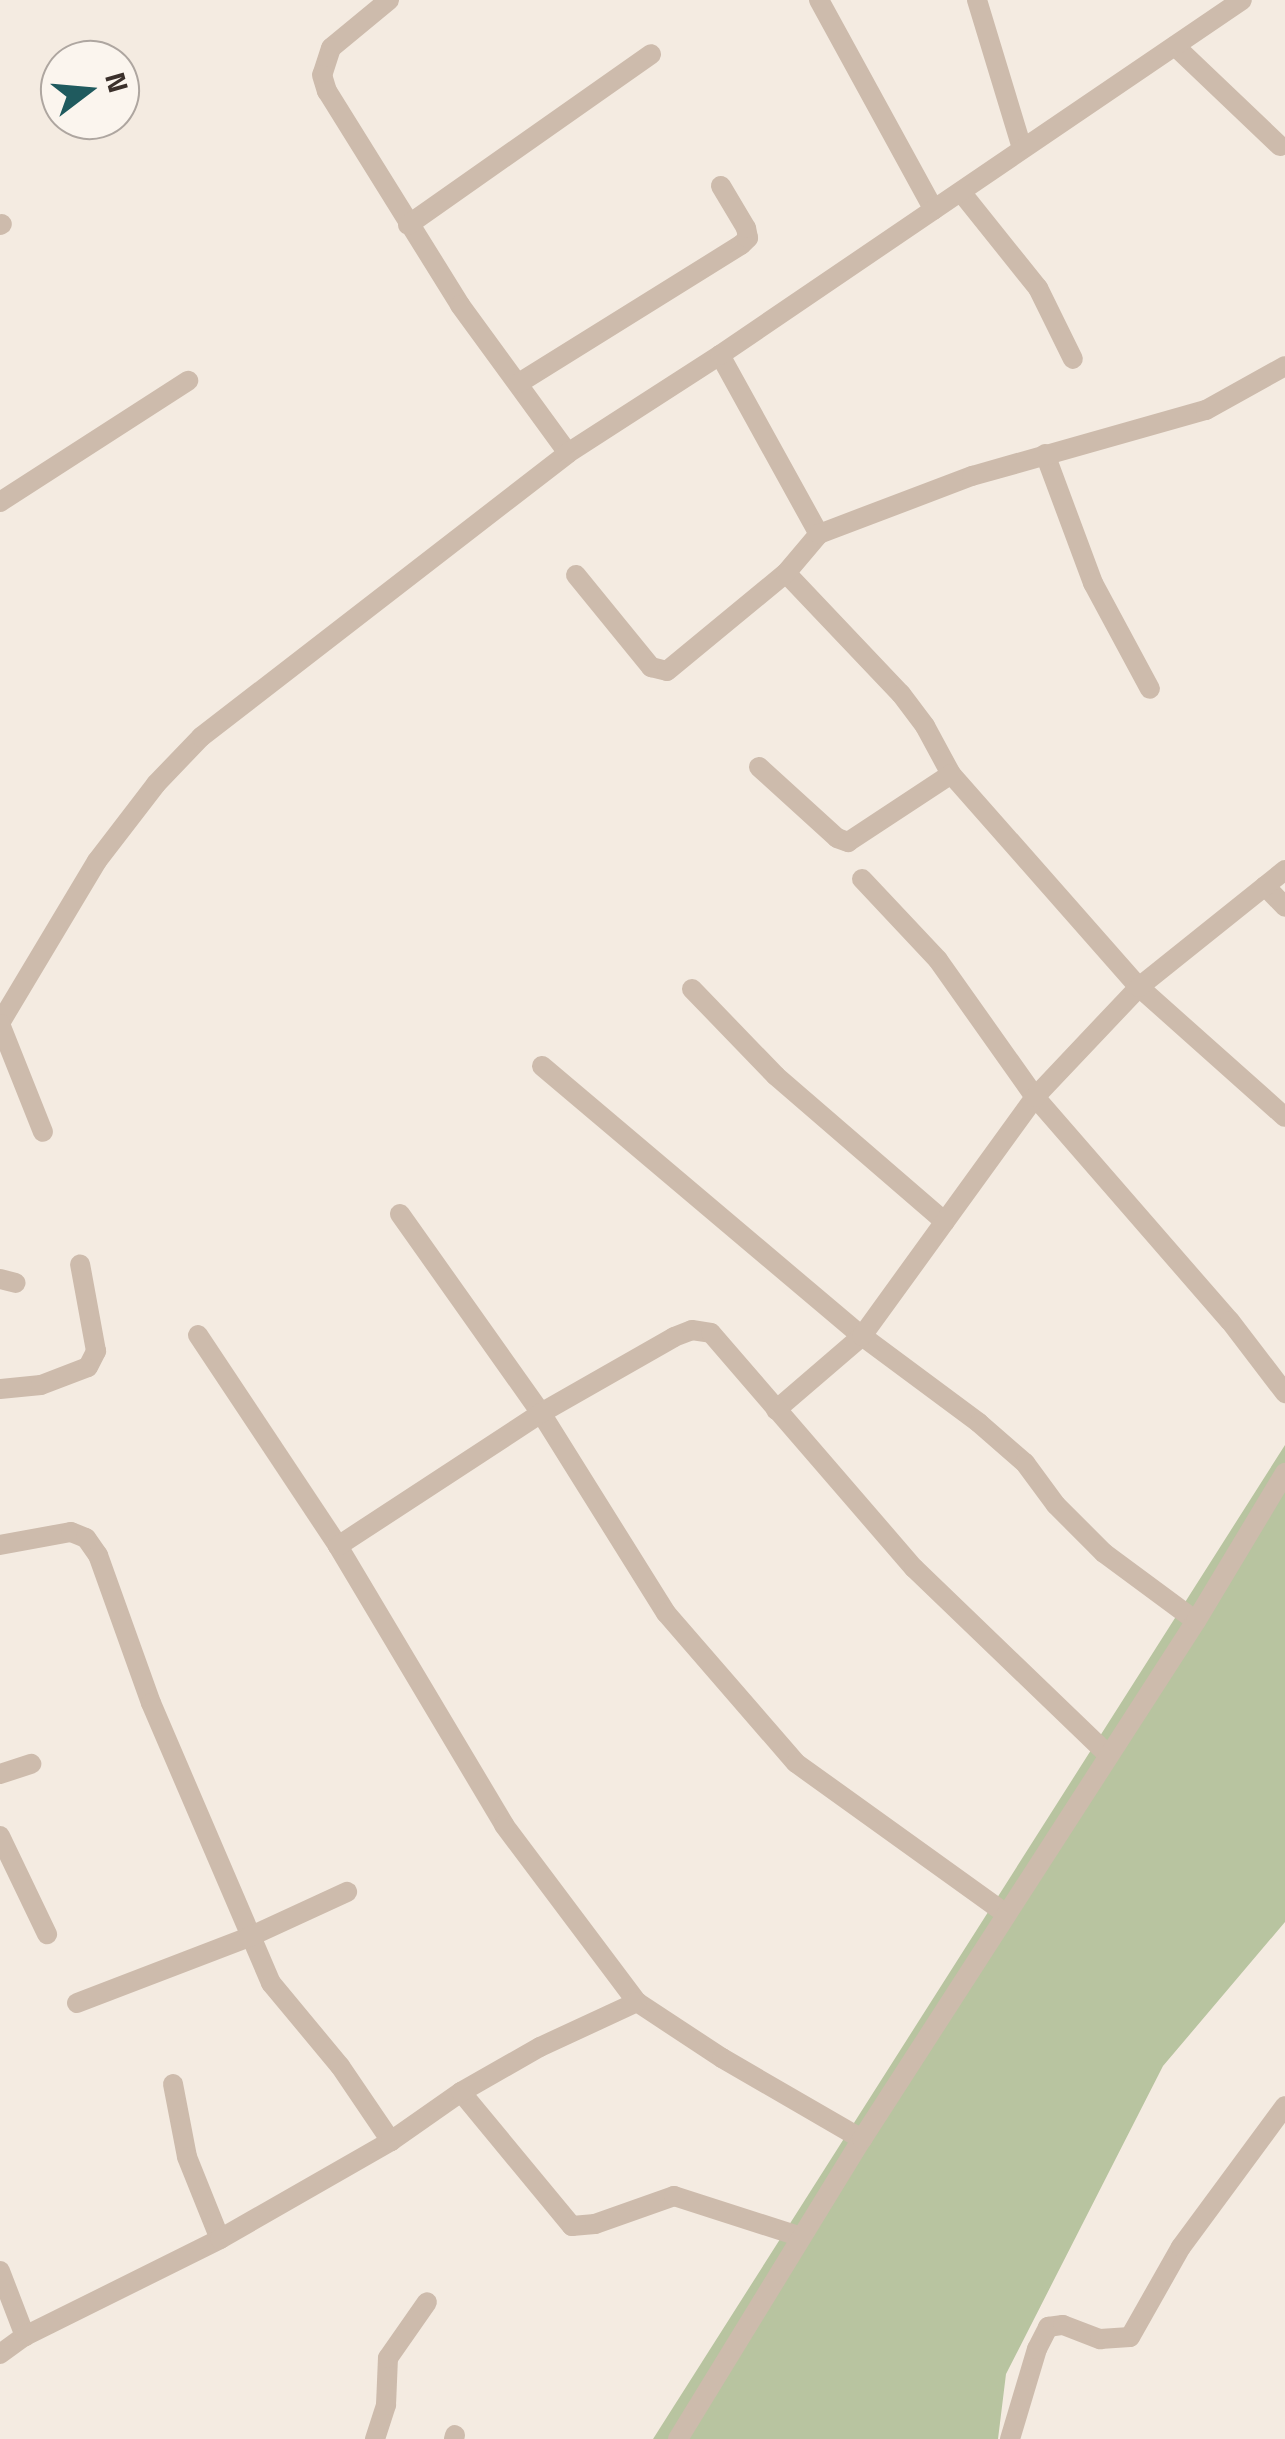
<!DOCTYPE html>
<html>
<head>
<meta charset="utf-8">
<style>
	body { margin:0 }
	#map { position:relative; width:1285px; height:2439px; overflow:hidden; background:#f4ebe1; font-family:"Titillium Web",sans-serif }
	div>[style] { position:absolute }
	.green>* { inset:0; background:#b8c4a0 }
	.street>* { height:20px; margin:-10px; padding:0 10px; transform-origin:10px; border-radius:10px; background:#cdbbac }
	span { translate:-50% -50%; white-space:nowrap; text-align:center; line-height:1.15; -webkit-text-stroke:8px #fbf5ee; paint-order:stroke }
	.north { position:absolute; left:40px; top:40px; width:100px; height:100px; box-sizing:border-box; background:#fbf5ee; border:2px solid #aea6a0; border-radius:50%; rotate:74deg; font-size:28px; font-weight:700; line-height:40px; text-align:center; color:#3b302b }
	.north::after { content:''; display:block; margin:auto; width:35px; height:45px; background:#1f5a5e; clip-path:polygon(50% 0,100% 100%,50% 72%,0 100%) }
</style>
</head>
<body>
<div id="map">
	<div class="green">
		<i style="clip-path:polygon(1285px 1445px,1285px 1922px,1163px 2066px,1006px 2374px,998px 2439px,653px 2439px)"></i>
	</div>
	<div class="street">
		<i style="left:389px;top:0;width:75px;rotate:140.4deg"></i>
		<i style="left:331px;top:48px;width:28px;rotate:108deg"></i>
		<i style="left:322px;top:75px;width:17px;rotate:73deg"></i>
		<i style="left:327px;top:91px;width:252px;rotate:58.1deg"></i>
		<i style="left:460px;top:305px;width:183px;rotate:53.9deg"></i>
		<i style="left:819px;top:0;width:239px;rotate:61.3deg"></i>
		<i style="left:977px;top:0;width:155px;rotate:73.1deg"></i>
		<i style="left:1175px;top:46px;width:145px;rotate:43.6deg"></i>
		<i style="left:961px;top:192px;width:123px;rotate:51.3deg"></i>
		<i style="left:1038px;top:288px;width:79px;rotate:63.8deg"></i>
		<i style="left:0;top:225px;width:2px;rotate:-27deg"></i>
		<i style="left:408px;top:225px;width:297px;rotate:-35.1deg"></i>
		<i style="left:720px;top:355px;width:205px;rotate:61.1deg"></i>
		<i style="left:519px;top:383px;width:261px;rotate:-31.9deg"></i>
		<i style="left:741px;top:245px;width:10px;rotate:-45deg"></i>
		<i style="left:748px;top:238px;width:10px;rotate:-101deg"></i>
		<i style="left:746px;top:228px;width:49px;rotate:-120.8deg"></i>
		<i style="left:1045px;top:454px;width:138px;rotate:69.6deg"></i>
		<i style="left:1093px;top:583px;width:120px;rotate:61.7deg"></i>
		<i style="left:0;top:502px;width:224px;rotate:-32.8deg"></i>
		<i style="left:786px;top:573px;width:167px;rotate:46.5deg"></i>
		<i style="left:901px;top:694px;width:40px;rotate:53deg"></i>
		<i style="left:925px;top:726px;width:55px;rotate:61.6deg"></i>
		<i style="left:951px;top:774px;width:284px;rotate:48.6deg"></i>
		<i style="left:1139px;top:987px;width:195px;rotate:41.7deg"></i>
		<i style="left:576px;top:575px;width:119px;rotate:50.8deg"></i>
		<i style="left:651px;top:667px;width:16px;rotate:14deg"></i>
		<i style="left:667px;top:671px;width:154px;rotate:-39.5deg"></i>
		<i style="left:786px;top:573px;width:51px;rotate:-49.8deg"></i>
		<i style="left:819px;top:534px;width:164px;rotate:-20.8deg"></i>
		<i style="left:972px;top:476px;width:243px;rotate:-15.8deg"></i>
		<i style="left:1206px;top:410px;width:90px;rotate:-29.1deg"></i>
		<i style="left:759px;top:767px;width:105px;rotate:42.3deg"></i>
		<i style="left:837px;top:838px;width:12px;rotate:20deg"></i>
		<i style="left:848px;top:842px;width:123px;rotate:-33.4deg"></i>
		<i style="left:862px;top:879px;width:111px;rotate:46.8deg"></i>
		<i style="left:938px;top:960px;width:168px;rotate:54.7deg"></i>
		<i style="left:1035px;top:1097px;width:297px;rotate:49deg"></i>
		<i style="left:1230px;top:1321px;width:91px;rotate:52.6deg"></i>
		<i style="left:1265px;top:886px;width:29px;rotate:46deg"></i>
		<i style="left:692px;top:989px;width:121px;rotate:46deg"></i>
		<i style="left:776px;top:1076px;width:223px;rotate:40.8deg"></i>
		<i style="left:0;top:1023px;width:189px;rotate:-59.1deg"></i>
		<i style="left:97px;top:861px;width:97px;rotate:-52.5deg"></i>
		<i style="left:156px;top:784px;width:65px;rotate:-46.2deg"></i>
		<i style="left:201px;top:737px;width:464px;rotate:-37.7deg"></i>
		<i style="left:568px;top:453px;width:181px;rotate:-32.8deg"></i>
		<i style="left:720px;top:355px;width:631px;rotate:-34.22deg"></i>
		<i style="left:0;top:1024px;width:116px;rotate:68.3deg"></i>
		<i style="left:542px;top:1066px;width:419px;rotate:40.2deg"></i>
		<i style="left:862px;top:1336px;width:146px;rotate:36.6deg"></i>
		<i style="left:979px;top:1423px;width:61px;rotate:41deg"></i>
		<i style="left:1025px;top:1463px;width:52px;rotate:53.6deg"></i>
		<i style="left:1056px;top:1505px;width:68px;rotate:45deg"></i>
		<i style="left:1104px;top:1553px;width:114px;rotate:36.5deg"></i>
		<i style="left:400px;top:1214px;width:244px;rotate:54.7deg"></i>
		<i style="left:541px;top:1413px;width:236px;rotate:58deg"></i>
		<i style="left:666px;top:1613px;width:198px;rotate:49.1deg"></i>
		<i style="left:796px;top:1763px;width:259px;rotate:35.7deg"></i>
		<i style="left:0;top:1279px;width:16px;rotate:14deg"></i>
		<i style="left:198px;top:1335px;width:253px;rotate:56.4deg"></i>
		<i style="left:338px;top:1546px;width:325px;rotate:59.2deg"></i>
		<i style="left:504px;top:1825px;width:221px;rotate:53.1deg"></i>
		<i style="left:637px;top:2002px;width:102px;rotate:33.4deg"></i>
		<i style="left:722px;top:2058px;width:162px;rotate:30.1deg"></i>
		<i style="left:0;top:1389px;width:41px;rotate:-5.6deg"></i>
		<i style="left:41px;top:1385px;width:50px;rotate:-21deg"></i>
		<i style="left:88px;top:1367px;width:18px;rotate:-63deg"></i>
		<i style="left:96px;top:1351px;width:88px;rotate:-100.4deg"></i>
		<i style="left:776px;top:1410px;width:113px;rotate:-40.7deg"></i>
		<i style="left:862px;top:1336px;width:295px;rotate:-54.1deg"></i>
		<i style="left:1035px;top:1097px;width:151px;rotate:-46.6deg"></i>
		<i style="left:1139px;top:987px;width:187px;rotate:-38.7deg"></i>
		<i style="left:0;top:1545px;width:72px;rotate:-10.4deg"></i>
		<i style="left:71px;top:1532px;width:16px;rotate:22deg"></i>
		<i style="left:86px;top:1538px;width:21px;rotate:55deg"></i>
		<i style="left:98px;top:1555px;width:157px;rotate:70.3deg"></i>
		<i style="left:151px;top:1703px;width:305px;rotate:66.8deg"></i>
		<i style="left:271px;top:1983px;width:108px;rotate:50.3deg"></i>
		<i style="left:340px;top:2066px;width:91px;rotate:55.8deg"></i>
		<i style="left:338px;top:1546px;width:243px;rotate:-33.2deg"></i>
		<i style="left:541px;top:1413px;width:153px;rotate:-29.7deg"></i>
		<i style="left:674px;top:1337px;width:19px;rotate:-21deg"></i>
		<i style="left:692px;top:1330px;width:19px;rotate:9deg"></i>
		<i style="left:711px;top:1333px;width:311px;rotate:49.2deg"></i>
		<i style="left:914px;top:1568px;width:269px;rotate:43.9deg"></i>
		<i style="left:0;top:1774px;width:33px;rotate:-18deg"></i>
		<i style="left:0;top:1836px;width:109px;rotate:64.4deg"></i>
		<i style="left:77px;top:2003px;width:184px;rotate:-21deg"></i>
		<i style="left:249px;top:1937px;width:108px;rotate:-24.7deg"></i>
		<i style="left:173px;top:2084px;width:74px;rotate:79.1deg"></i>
		<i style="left:187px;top:2157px;width:88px;rotate:68.1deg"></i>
		<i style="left:461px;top:2092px;width:174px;rotate:50.4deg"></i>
		<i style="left:572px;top:2226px;width:23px;rotate:-5deg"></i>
		<i style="left:595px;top:2224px;width:84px;rotate:-19.5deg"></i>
		<i style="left:674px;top:2196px;width:134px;rotate:17.8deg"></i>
		<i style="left:0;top:2271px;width:70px;rotate:69deg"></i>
		<i style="left:0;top:2354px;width:31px;rotate:-36deg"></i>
		<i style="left:25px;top:2336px;width:218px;rotate:-26.4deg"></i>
		<i style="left:220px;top:2239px;width:197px;rotate:-29.8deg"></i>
		<i style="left:391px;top:2141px;width:85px;rotate:-35deg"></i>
		<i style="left:461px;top:2092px;width:91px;rotate:-29.7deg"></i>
		<i style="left:540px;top:2047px;width:107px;rotate:-24.9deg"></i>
		<i style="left:375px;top:2439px;width:36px;rotate:-72deg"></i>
		<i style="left:386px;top:2405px;width:47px;rotate:-87.6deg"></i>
		<i style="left:388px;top:2358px;width:68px;rotate:-55.1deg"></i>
		<i style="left:454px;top:2439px;width:4px;rotate:-76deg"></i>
		<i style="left:678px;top:2439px;width:352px;rotate:-58.5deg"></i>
		<i style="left:862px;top:2139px;width:616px;rotate:-57.19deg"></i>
		<i style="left:1196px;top:1621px;width:173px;rotate:-59deg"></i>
		<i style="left:1010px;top:2439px;width:94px;rotate:-73.3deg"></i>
		<i style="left:1037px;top:2349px;width:25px;rotate:-63deg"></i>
		<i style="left:1048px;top:2327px;width:15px;rotate:-8deg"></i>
		<i style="left:1063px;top:2325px;width:40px;rotate:21deg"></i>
		<i style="left:1100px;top:2339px;width:30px;rotate:-4deg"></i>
		<i style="left:1130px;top:2337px;width:103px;rotate:-60.5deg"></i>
		<i style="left:1181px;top:2247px;width:175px;rotate:-53.6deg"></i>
	</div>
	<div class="north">N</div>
</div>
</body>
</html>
